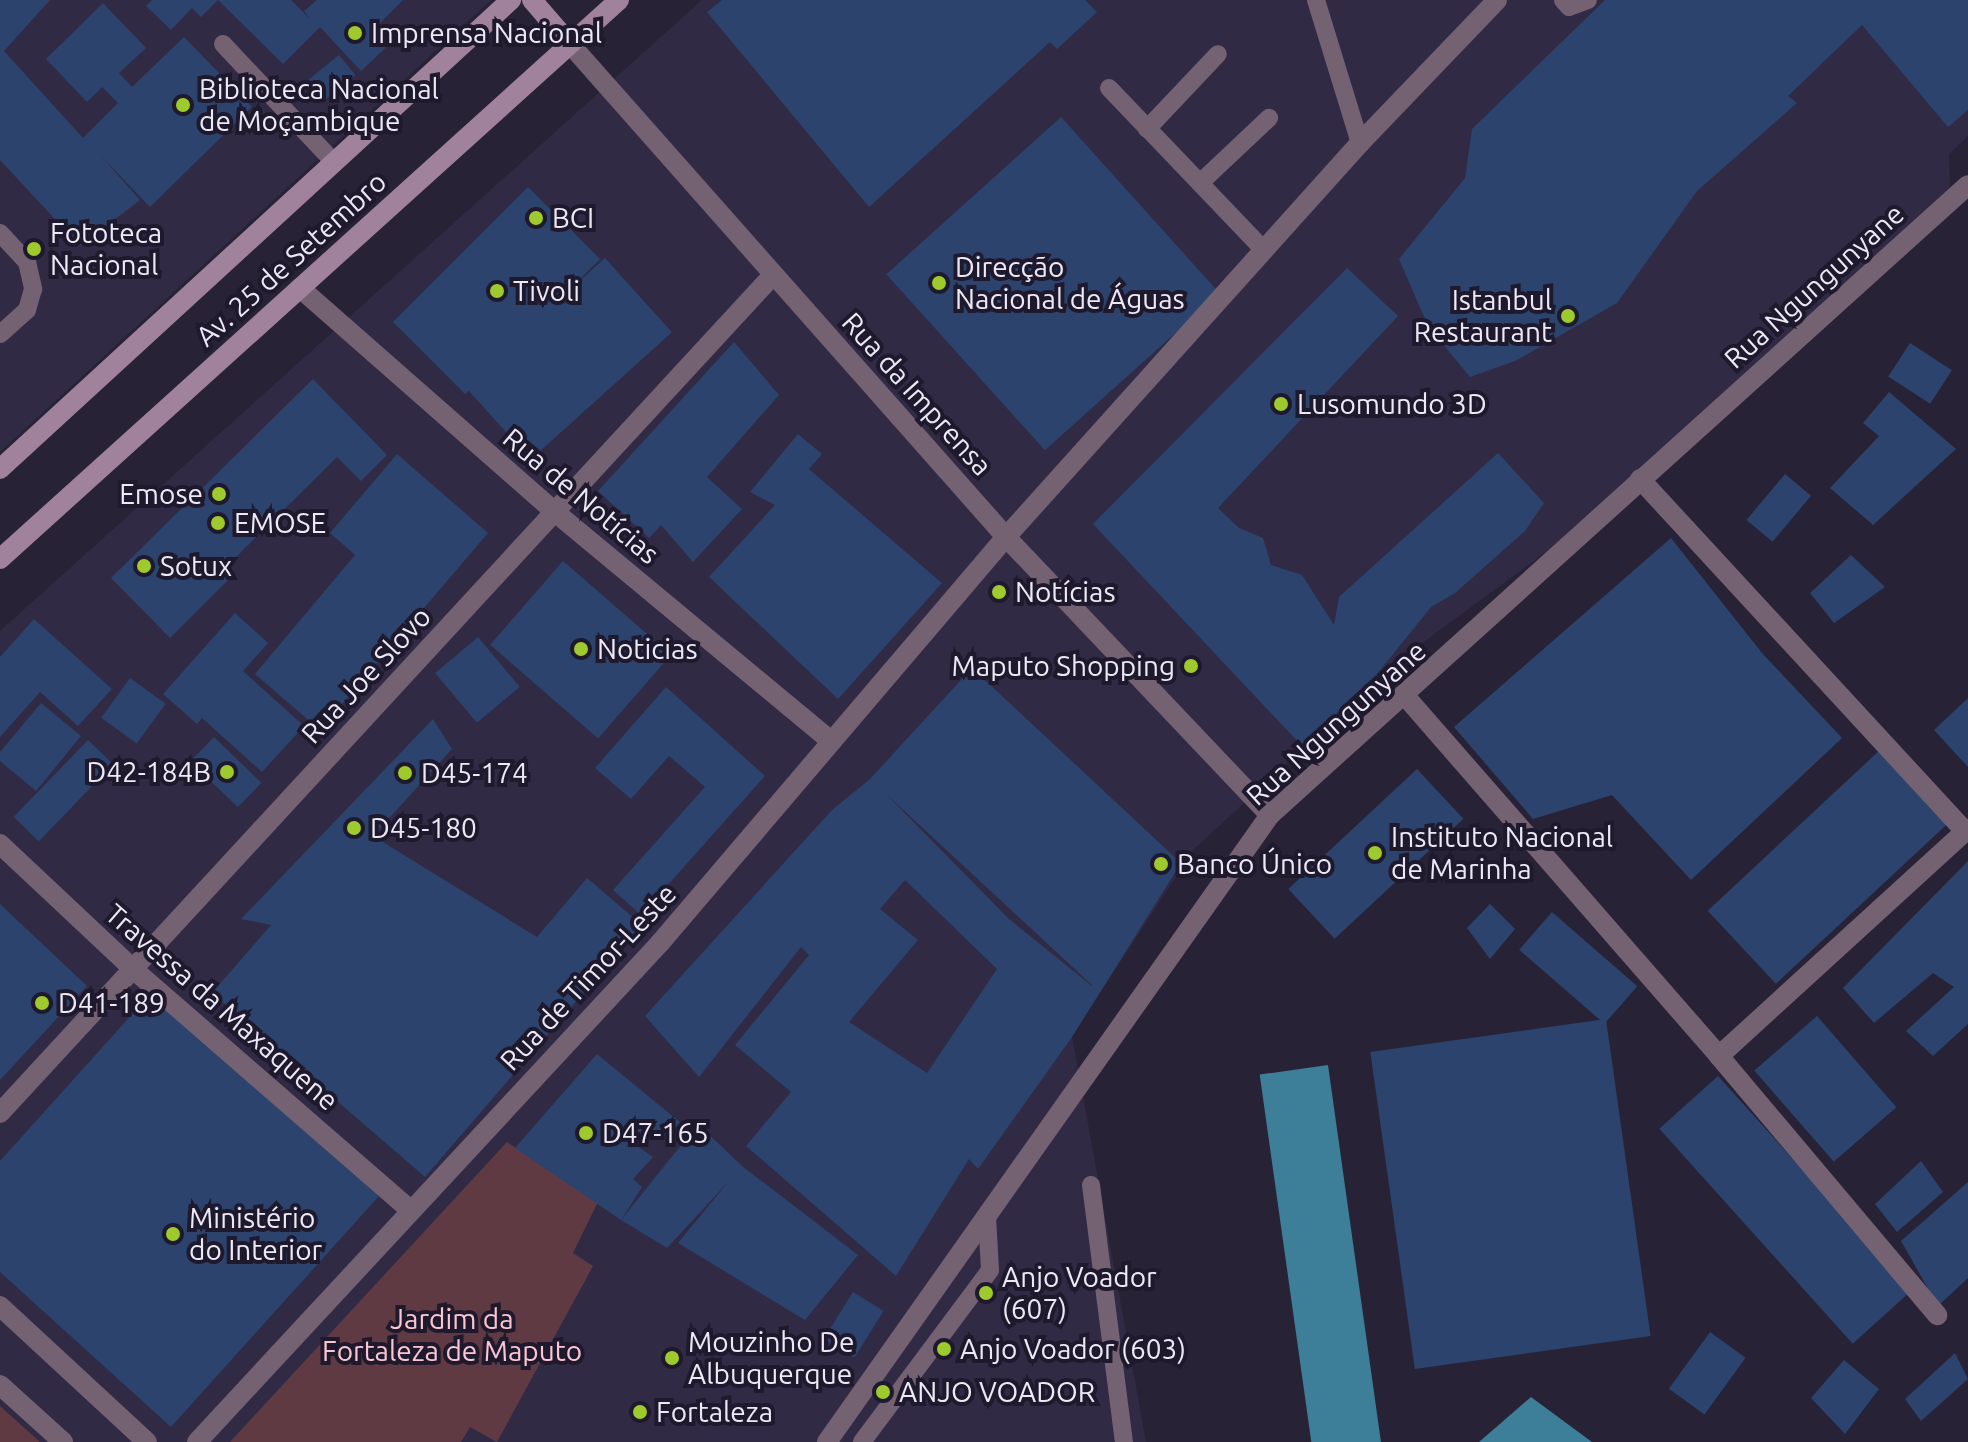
<!DOCTYPE html>
<html>
<head>
<meta charset="utf-8">
<style>
	body { margin:0 }
	#map { position:relative; width:1968px; height:1442px; overflow:hidden; background:#282237; font-family:Ubuntu,sans-serif }
	div>[style] { position:absolute }
	.built>* { inset:0; background:#312a45 }
	.green>* { inset:0; background:#603a43 }
	.water>* { inset:0; background:#3d7e98; transform-origin:0 0 }
	.building>* { inset:0; background:#2b436d; transform-origin:0 0 }
	.service>* { height:18px; margin:-9px; padding:0 9px; transform-origin:9px; border-radius:9px; background:#746172 }
	.minor>* { height:20px; margin:-10px; padding:0 10px; transform-origin:10px; border-radius:10px; background:#746172 }
	.secondary>* { height:20px; margin:-10px; padding:0 10px; transform-origin:10px; border-radius:10px; background:#a0829d }
	.dots>* { width:22px; height:22px; translate:-50% -50%; box-sizing:border-box; border:4px solid #1e192d; border-radius:50% }
	span { translate:-50% -50%; white-space:nowrap; text-align:center; line-height:1.15; -webkit-text-stroke:8px #1e192d; paint-order:stroke }
	.poi-label { font-size:28px; color:#ece9f7 }
	.left { translate:0 -50%; text-align:left }
	.right { translate:-100% -50%; text-align:right }
	.street-label { font-size:28px; color:#ece9f7 }
	.park-label { font-size:28px; color:#fbc5d1 }
</style>
</head>
<body>
<div id="map">
	<div class="built">
		<i style="clip-path:polygon(0 0,491px 0,0 452px)"></i>
		<i style="clip-path:polygon(702px 0,1968px 0,1968px 136px,1949px 154px,1950px 188px,1624px 495px,1403px 657px,1194px 849px,1072px 1036px,1146px 1442px,0 1442px,0 631px)"></i>
	</div>
	<div class="green">
		<i style="clip-path:polygon(507px 1142px,598px 1202px,573px 1253px,593px 1266px,497px 1442px,470px 1427px,461px 1442px,230px 1442px)"></i>
		<i style="clip-path:polygon(0 1406px,40px 1442px,0 1442px)"></i>
	</div>
	<div class="water">
		<i style="left:1328px;top:1065px;width:381px;height:69px;rotate:82deg"></i>
		<i style="clip-path:polygon(1531px 1397px,1592px 1442px,1479px 1442px)"></i>
	</div>
	<div class="building">
		<i style="clip-path:polygon(0 0,50px 0,4px 51px,83px 138px,118px 103px,102px 87px,87px 102px,46px 59px,103px 3px,146px 48px,119px 73px,132px 87px,184px 37px,252px 107px,150px 207px,100px 155px,140px 200px,80px 246px,0 160px)"></i>
		<i style="clip-path:polygon(152px 0,218px 0,201px 17px,192px 8px,171px 30px,146px 6px)"></i>
		<i style="clip-path:polygon(218px 0,291px 0,310px 19px,304px 11px,317px 0,403px 0,378px 25px,393px 41px,361px 71px,320px 27px,283px 64px)"></i>
		<i style="clip-path:polygon(722px 0,1085px 0,1097px 12px,1057px 49px,1050px 42px,869px 207px,707px 12px)"></i>
		<i style="clip-path:polygon(1605px 0,1968px 0,1968px 110px,1948px 127px,1862px 25px,1788px 96px,1797px 103px,1697px 191px,1617px 303px,1515px 361px,1470px 377px,1428px 326px,1399px 259px,1465px 178px,1472px 129px)"></i>
		<i style="left:339px;top:55px;width:26px;height:39px;rotate:51deg"></i>
		<i style="left:1061px;top:117px;width:237px;height:235px;rotate:48deg"></i>
		<i style="left:528px;top:187px;width:102px;height:191px;rotate:45deg"></i>
		<i style="left:605px;top:258px;width:100px;height:190px;rotate:48deg"></i>
		<i style="clip-path:polygon(1347px 268px,1398px 316px,1218px 508px,1239px 528px,1263px 538px,1271px 565px,1302px 575px,1334px 625px,1339px 597px,1498px 453px,1544px 503px,1525px 531px,1455px 593px,1431px 607px,1373px 679px,1302px 746px,1093px 524px)"></i>
		<i style="clip-path:polygon(734px 342px,779px 395px,707px 477px,742px 509px,693px 562px,661px 525px,649px 538px,598px 491px)"></i>
		<i style="left:1910px;top:343px;width:50px;height:40px;rotate:33deg"></i>
		<i style="clip-path:polygon(313px 379px,387px 455px,361px 481px,337px 457px,221px 572px,228px 580px,170px 638px,111px 578px)"></i>
		<i style="clip-path:polygon(1889px 392px,1956px 449px,1873px 525px,1830px 488px,1879px 436px,1863px 423px)"></i>
		<i style="clip-path:polygon(798px 434px,822px 454px,809px 469px,942px 583px,838px 699px,709px 577px,775px 505px,750px 492px)"></i>
		<i style="clip-path:polygon(397px 454px,488px 533px,320px 730px,255px 674px,355px 555px,330px 533px)"></i>
		<i style="left:1785px;top:474px;width:34px;height:60px;rotate:40deg"></i>
		<i style="clip-path:polygon(1671px 538px,1762px 653px,1842px 738px,1691px 880px,1612px 795px,1533px 819px,1454px 727px)"></i>
		<i style="clip-path:polygon(1851px 555px,1885px 587px,1834px 623px,1810px 593px)"></i>
		<i style="left:563px;top:561px;width:143px;height:111px;rotate:41deg"></i>
		<i style="clip-path:polygon(235px 613px,268px 643px,243px 671px,304px 726px,262px 772px,202px 718px,197px 724px,163px 694px)"></i>
		<i style="clip-path:polygon(34px 619px,112px 689px,78px 726px,40px 692px,0 737px,0 657px)"></i>
		<i style="left:478px;top:637px;width:65px;height:56px;rotate:50deg"></i>
		<i style="clip-path:polygon(evenodd,972px 668px,1181px 863px,1072px 1037px,978px 1169px,969px 1159px,896px 1276px,746px 1146px,791px 1092px,735px 1045px,809px 955px,801px 947px,699px 1077px,645px 1016px,832px 810px,870px 779px,972px 668px,886px 794px,1093px 986px,1092px 986px,1009px 919px,886px 794px,972px 668px,905px 880px,997px 969px,927px 1073px,849px 1022px,918px 940px,880px 909px,905px 880px)"></i>
		<i style="left:130px;top:678px;width:44px;height:49px;rotate:36deg"></i>
		<i style="clip-path:polygon(666px 687px,765px 776px,641px 915px,613px 890px,705px 787px,669px 756px,631px 799px,595px 768px)"></i>
		<i style="clip-path:polygon(1968px 698px,1968px 767px,1934px 730px)"></i>
		<i style="clip-path:polygon(41px 703px,81px 736px,36px 791px,0 761px,0 752px)"></i>
		<i style="clip-path:polygon(433px 719px,452px 749px,373px 836px,537px 937px,587px 878px,642px 925px,425px 1177px,212px 993px,271px 925px,241px 919px)"></i>
		<i style="left:214px;top:737px;width:66px;height:34px;rotate:44deg"></i>
		<i style="left:88px;top:740px;width:35px;height:107px;rotate:44deg"></i>
		<i style="left:1881px;top:749px;width:100px;height:237px;rotate:47deg"></i>
		<i style="left:1417px;top:769px;width:68px;height:176px;rotate:47deg"></i>
		<i style="clip-path:polygon(1968px 861px,1968px 1024px,1933px 1056px,1906px 1031px,1954px 987px,1933px 973px,1874px 1023px,1843px 988px)"></i>
		<i style="clip-path:polygon(0 904px,87px 986px,0 1080px)"></i>
		<i style="clip-path:polygon(1490px 904px,1515px 929px,1490px 959px,1467px 928px)"></i>
		<i style="left:1552px;top:912px;width:113px;height:50px;rotate:41deg"></i>
		<i style="clip-path:polygon(153px 991px,379px 1196px,171px 1427px,0 1272px,0 1161px)"></i>
		<i style="left:1817px;top:1016px;width:121px;height:83px;rotate:49deg"></i>
		<i style="left:1606px;top:1019px;width:320px;height:238px;rotate:82deg"></i>
		<i style="clip-path:polygon(597px 1054px,681px 1123px,661px 1138px,647px 1128px,637px 1146px,653px 1157px,633px 1179px,642px 1187px,621px 1220px,515px 1148px)"></i>
		<i style="left:1718px;top:1076px;width:289px;height:79px;rotate:48deg"></i>
		<i style="clip-path:polygon(698px 1124px,742px 1166px,858px 1255px,805px 1320px,678px 1243px,729px 1181px,667px 1248px,621px 1220px)"></i>
		<i style="clip-path:polygon(1921px 1161px,1943px 1192px,1897px 1232px,1875px 1204px)"></i>
		<i style="clip-path:polygon(1968px 1182px,1968px 1278px,1938px 1306px,1901px 1241px)"></i>
		<i style="left:853px;top:1292px;width:36px;height:55px;rotate:32deg"></i>
		<i style="left:1710px;top:1332px;width:44px;height:70px;rotate:36deg"></i>
		<i style="clip-path:polygon(1955px 1353px,1968px 1379px,1921px 1421px,1905px 1399px)"></i>
		<i style="clip-path:polygon(1844px 1360px,1879px 1389px,1845px 1434px,1811px 1398px)"></i>
	</div>
	<div class="service">
		<i style="left:1316px;top:0;width:150px;rotate:72.9deg"></i>
		<i style="left:1563px;top:0;width:9px;rotate:49deg"></i>
		<i style="left:1569px;top:7px;width:20px;rotate:-20deg"></i>
		<i style="left:223px;top:44px;width:162px;rotate:46.8deg"></i>
		<i style="left:1109px;top:88px;width:224px;rotate:46.3deg"></i>
		<i style="left:1147px;top:129px;width:103px;rotate:-46.6deg"></i>
		<i style="left:1200px;top:183px;width:95px;rotate:-43.3deg"></i>
		<i style="left:0;top:233px;width:40px;rotate:47deg"></i>
		<i style="left:27px;top:262px;width:28px;rotate:77deg"></i>
		<i style="left:33px;top:289px;width:22px;rotate:106deg"></i>
		<i style="left:27px;top:310px;width:36px;rotate:138deg"></i>
		<i style="left:1091px;top:1185px;width:259px;rotate:82.7deg"></i>
		<i style="left:862px;top:1442px;width:214px;rotate:-53.3deg"></i>
		<i style="left:990px;top:1270px;width:54px;rotate:-93.2deg"></i>
	</div>
	<div class="minor">
		<i style="left:570px;top:44px;width:658px;rotate:48.51deg"></i>
		<i style="left:1006px;top:537px;width:383px;rotate:46.5deg"></i>
		<i style="left:300px;top:288px;width:339px;rotate:41.3deg"></i>
		<i style="left:555px;top:512px;width:359px;rotate:39.7deg"></i>
		<i style="left:1640px;top:479px;width:481px;rotate:47.3deg"></i>
		<i style="left:1406px;top:697px;width:476px;rotate:48.9deg"></i>
		<i style="left:1719px;top:1056px;width:339px;rotate:49.9deg"></i>
		<i style="left:0;top:844px;width:183px;rotate:43.2deg"></i>
		<i style="left:133px;top:969px;width:366px;rotate:41deg"></i>
		<i style="left:1719px;top:1056px;width:337px;rotate:-42.4deg"></i>
		<i style="left:0;top:1113px;width:1140px;rotate:-47.31deg"></i>
		<i style="left:0;top:1306px;width:200px;rotate:42.8deg"></i>
		<i style="left:0;top:1385px;width:85px;rotate:42.1deg"></i>
		<i style="left:197px;top:1442px;width:681px;rotate:-47.14deg"></i>
		<i style="left:660px;top:943px;width:533px;rotate:-49.56deg"></i>
		<i style="left:1006px;top:537px;width:530px;rotate:-48.06deg"></i>
		<i style="left:1360px;top:143px;width:198px;rotate:-46.2deg"></i>
		<i style="left:827px;top:1442px;width:768px;rotate:-54.76deg"></i>
		<i style="left:1270px;top:815px;width:940px;rotate:-42.07deg"></i>
	</div>
	<div class="secondary">
		<i style="left:532px;top:0;width:58px;rotate:49.2deg"></i>
		<i style="left:0;top:469px;width:694px;rotate:-42.55deg"></i>
		<i style="left:0;top:559px;width:834px;rotate:-42.08deg"></i>
	</div>
	<div class="dots">
		<i style="left:355px;top:33px;background:#9fca2d"></i>
		<i style="left:183px;top:105px;background:#9fca2d"></i>
		<i style="left:536px;top:218px;background:#9fca2d"></i>
		<i style="left:34px;top:249px;background:#9fca2d"></i>
		<i style="left:939px;top:283px;background:#9fca2d"></i>
		<i style="left:497px;top:291px;background:#9fca2d"></i>
		<i style="left:1568px;top:316px;background:#9fca2d"></i>
		<i style="left:1281px;top:404px;background:#9fca2d"></i>
		<i style="left:219px;top:494px;background:#9fca2d"></i>
		<i style="left:218px;top:523px;background:#9fca2d"></i>
		<i style="left:144px;top:566px;background:#9fca2d"></i>
		<i style="left:999px;top:592px;background:#9fca2d"></i>
		<i style="left:581px;top:649px;background:#9fca2d"></i>
		<i style="left:1191px;top:666px;background:#9fca2d"></i>
		<i style="left:227px;top:772px;background:#9fca2d"></i>
		<i style="left:405px;top:773px;background:#9fca2d"></i>
		<i style="left:354px;top:828px;background:#9fca2d"></i>
		<i style="left:1375px;top:853px;background:#9fca2d"></i>
		<i style="left:1161px;top:864px;background:#9fca2d"></i>
		<i style="left:42px;top:1003px;background:#9fca2d"></i>
		<i style="left:586px;top:1133px;background:#9fca2d"></i>
		<i style="left:173px;top:1234px;background:#9fca2d"></i>
		<i style="left:986px;top:1293px;background:#9fca2d"></i>
		<i style="left:944px;top:1349px;background:#9fca2d"></i>
		<i style="left:672px;top:1358px;background:#9fca2d"></i>
		<i style="left:883px;top:1392px;background:#9fca2d"></i>
		<i style="left:640px;top:1412px;background:#9fca2d"></i>
	</div>
	<div class="poi-label">
		<span class="left" style="left:371px;top:33px">Imprensa Nacional</span>
		<span class="left" style="left:199px;top:105px">Biblioteca Nacional<br>de Moçambique</span>
		<span class="left" style="left:552px;top:218px">BCI</span>
		<span class="left" style="left:50px;top:249px">Fototeca<br>Nacional</span>
		<span class="left" style="left:955px;top:283px">Direcção<br>Nacional de Águas</span>
		<span class="left" style="left:513px;top:291px">Tivoli</span>
		<span class="right" style="left:1552px;top:316px">Istanbul<br>Restaurant</span>
		<span class="left" style="left:1297px;top:404px">Lusomundo 3D</span>
		<span class="right" style="left:203px;top:494px">Emose</span>
		<span class="left" style="left:234px;top:523px">EMOSE</span>
		<span class="left" style="left:160px;top:566px">Sotux</span>
		<span class="left" style="left:1015px;top:592px">Notícias</span>
		<span class="left" style="left:597px;top:649px">Noticias</span>
		<span class="right" style="left:1175px;top:666px">Maputo Shopping</span>
		<span class="right" style="left:211px;top:772px">D42-184B</span>
		<span class="left" style="left:421px;top:773px">D45-174</span>
		<span class="left" style="left:370px;top:828px">D45-180</span>
		<span class="left" style="left:1391px;top:853px">Instituto Nacional<br>de Marinha</span>
		<span class="left" style="left:1177px;top:864px">Banco Único</span>
		<span class="left" style="left:58px;top:1003px">D41-189</span>
		<span class="left" style="left:602px;top:1133px">D47-165</span>
		<span class="left" style="left:189px;top:1234px">Ministério<br>do Interior</span>
		<span class="left" style="left:1002px;top:1293px">Anjo Voador<br>(607)</span>
		<span class="left" style="left:688px;top:1358px">Mouzinho De<br>Albuquerque</span>
		<span class="left" style="left:960px;top:1349px">Anjo Voador (603)</span>
		<span class="left" style="left:899px;top:1392px">ANJO VOADOR</span>
		<span class="left" style="left:656px;top:1412px">Fortaleza</span>
	</div>
	<div class="street-label">
		<span style="left:291px;top:259px;rotate:-42deg">Av. 25 de Setembro</span>
		<span style="left:1814px;top:286px;rotate:-42deg">Rua Ngungunyane</span>
		<span style="left:917px;top:394px;rotate:48deg">Rua da Imprensa</span>
		<span style="left:581px;top:496px;rotate:40deg">Rua de Notícias</span>
		<span style="left:366px;top:675px;rotate:-47deg">Rua Joe Slovo</span>
		<span style="left:1336px;top:723px;rotate:-42deg">Rua Ngungunyane</span>
		<span style="left:588px;top:977px;rotate:-47deg">Rua de Timor-Leste</span>
		<span style="left:222px;top:1007px;rotate:41deg">Travessa da Maxaquene</span>
	</div>
	<div class="park-label">
		<span style="left:452px;top:1335px">Jardim da<br>Fortaleza de Maputo</span>
	</div>
</div>
</body>
</html>
